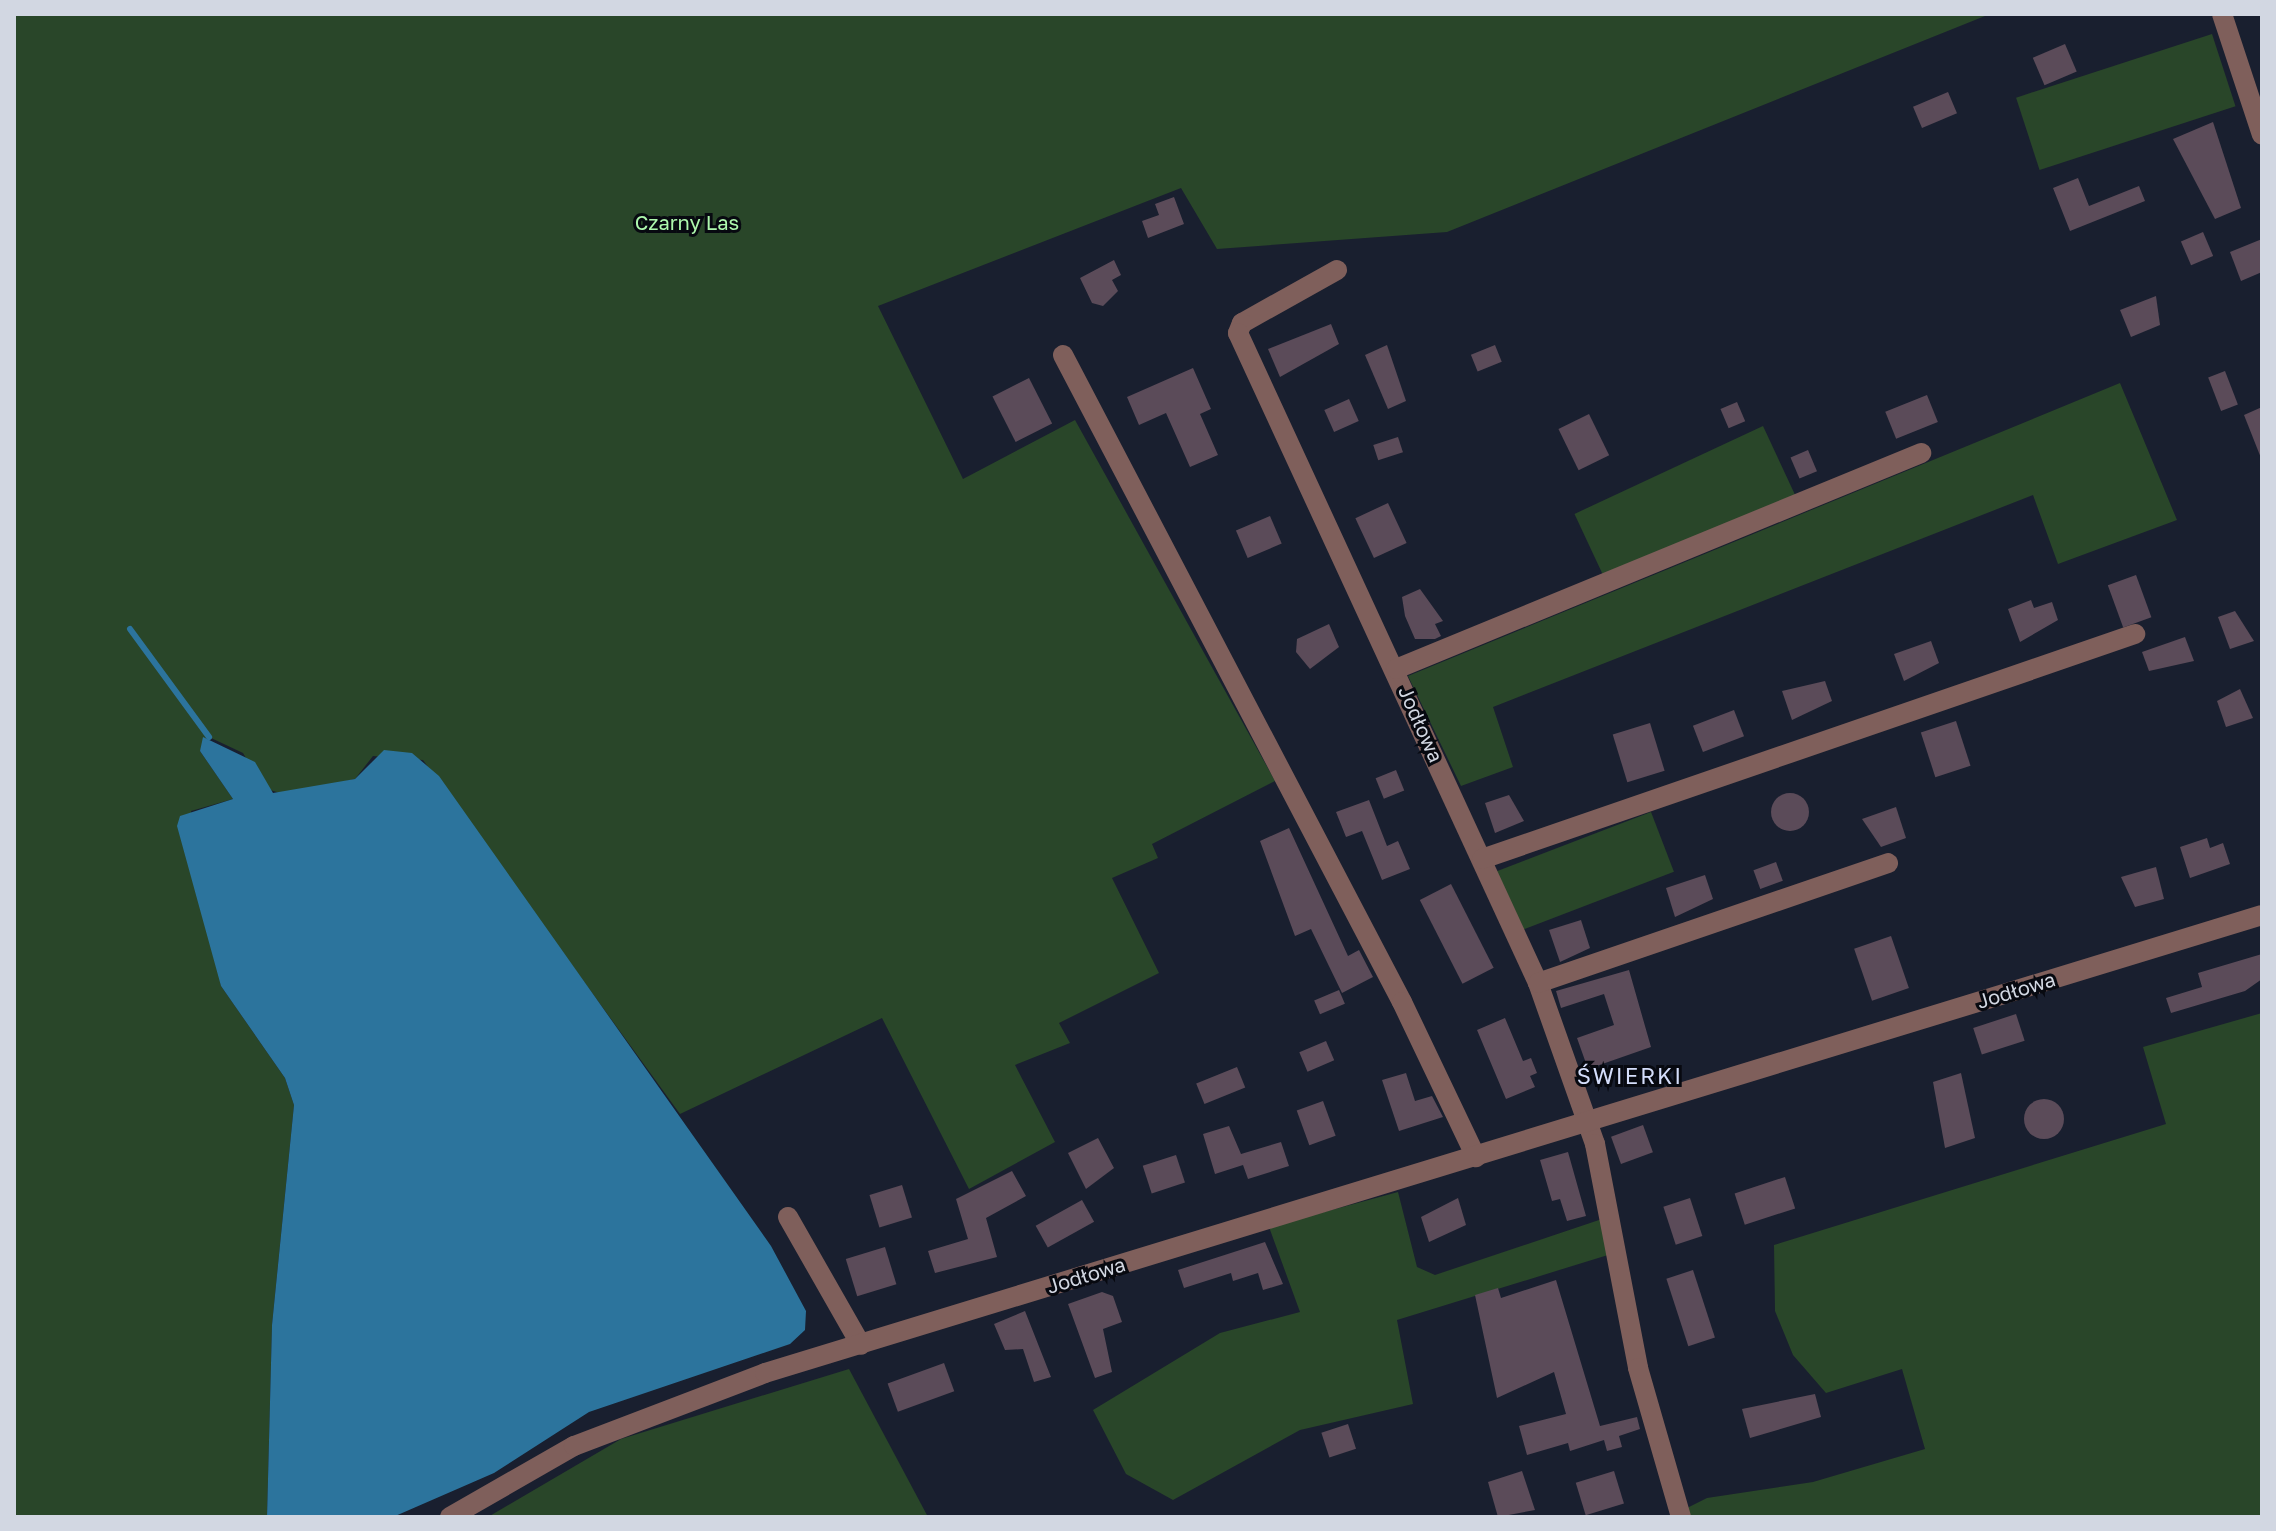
<!DOCTYPE html>
<html>
<head>
<meta charset="utf-8">
<style>
	body { margin:0 }
	#map { position:relative; width:2276px; height:1531px; overflow:hidden; background:#191f2f; font-family:"Golos Text",sans-serif }
	div>[style] { position:absolute }
	.green>* { inset:0; background:#294629; transform-origin:0 0 }
	.water>* { inset:0; background:#2c749d }
	.stream>* { height:6px; margin:-3px; padding:0 3px; transform-origin:3px; border-radius:3px; background:#2c749d }
	.building>* { inset:0; background:#5b4b59; transform-origin:0 0 }
	.round { border-radius:50% }
	.minor>* { height:20px; margin:-10px; padding:0 10px; transform-origin:10px; border-radius:10px; background:#7f5f5b }
	span { translate:-50% -50%; white-space:nowrap; text-align:center; line-height:1.15; -webkit-text-stroke:6px #070910; paint-order:stroke }
	.park-label { font-size:20px; color:#aef8ad }
	.street-label { font-size:20px; color:#d2d7e2 }
	.neighbourhood-label { font-size:22px; color:#d5defb; letter-spacing:2px }
	.frame { position:absolute; inset:0; border:16px solid #d2d7e2; pointer-events:none }
</style>
</head>
<body>
<div id="map">
	<div class="green">
		<i style="clip-path:polygon(14px 14px,1990px 14px,1447px 232px,1217px 249px,1181px 188px,878px 306px,963px 479px,1075px 420px,1275px 781px,1152px 844px,1158px 858px,1112px 878px,1159px 973px,1059px 1023px,1070px 1043px,1015px 1065px,1055px 1142px,969px 1189px,882px 1018px,680px 1114px,423px 760px,373px 756px,355px 779px,286px 795px,264px 788px,243px 753px,209px 737px,200px 751px,233px 799px,191px 811px,221px 986px,285px 1078px,294px 1105px,272px 1325px,267px 1517px,14px 1517px)"></i>
		<i style="left:2212px;top:34px;width:76px;height:206px;rotate:72deg"></i>
		<i style="clip-path:polygon(2120px 383px,2177px 520px,2058px 564px,2033px 495px,1493px 707px,1513px 767px,1461px 786px,1408px 676px)"></i>
		<i style="left:1763px;top:426px;width:81px;height:208px;rotate:65deg"></i>
		<i style="left:1651px;top:812px;width:64px;height:168px;rotate:69deg"></i>
		<i style="clip-path:polygon(2262px 1013px,2262px 1517px,1669px 1517px,1707px 1498px,1813px 1482px,1925px 1449px,1902px 1369px,1826px 1393px,1793px 1355px,1775px 1311px,1774px 1245px,2166px 1124px,2143px 1047px)"></i>
		<i style="clip-path:polygon(1398px 1192px,1417px 1267px,1435px 1275px,1602px 1219px,1608px 1255px,1397px 1320px,1413px 1404px,1300px 1430px,1173px 1500px,1126px 1474px,1093px 1410px,1220px 1333px,1300px 1312px,1269px 1227px)"></i>
		<i style="clip-path:polygon(849px 1369px,928px 1517px,488px 1517px,621px 1439px)"></i>
	</div>
	<div class="water">
		<i style="clip-path:polygon(203px 737px,255px 762px,273px 793px,355px 779px,384px 750px,412px 753px,439px 776px,771px 1246px,806px 1311px,805px 1330px,790px 1344px,589px 1412px,494px 1473px,393px 1517px,267px 1517px,272px 1325px,294px 1105px,285px 1078px,221px 986px,177px 826px,180px 816px,233px 799px,200px 751px)"></i>
	</div>
	<div class="stream">
		<i style="left:130px;top:629px;width:134px;rotate:53.8deg"></i>
	</div>
	<div class="building">
		<i style="left:2065px;top:44px;width:30px;height:35px;rotate:67deg"></i>
		<i style="left:1948px;top:92px;width:23px;height:38px;rotate:67deg"></i>
		<i style="clip-path:polygon(2213px 122px,2241px 208px,2215px 219px,2173px 139px)"></i>
		<i style="clip-path:polygon(2078px 178px,2089px 206px,2139px 186px,2145px 201px,2070px 231px,2053px 188px)"></i>
		<i style="clip-path:polygon(1174px 197px,1184px 224px,1148px 238px,1142px 221px,1159px 215px,1155px 204px)"></i>
		<i style="left:2203px;top:232px;width:26px;height:24px;rotate:67deg"></i>
		<i style="clip-path:polygon(2262px 239px,2262px 272px,2241px 281px,2230px 252px)"></i>
		<i style="clip-path:polygon(1114px 260px,1121px 275px,1112px 280px,1118px 291px,1103px 306px,1092px 303px,1080px 278px)"></i>
		<i style="clip-path:polygon(2156px 296px,2160px 325px,2131px 337px,2120px 310px)"></i>
		<i style="clip-path:polygon(1331px 324px,1339px 344px,1280px 377px,1268px 349px)"></i>
		<i style="clip-path:polygon(1387px 345px,1406px 401px,1388px 409px,1365px 355px)"></i>
		<i style="left:1495px;top:345px;width:18px;height:26px;rotate:68deg"></i>
		<i style="clip-path:polygon(1193px 368px,1211px 409px,1200px 414px,1218px 455px,1190px 467px,1166px 413px,1139px 425px,1127px 397px)"></i>
		<i style="left:2225px;top:371px;width:36px;height:18px;rotate:69deg"></i>
		<i style="left:1029px;top:378px;width:51px;height:41px;rotate:63deg"></i>
		<i style="left:1927px;top:395px;width:29px;height:45px;rotate:68deg"></i>
		<i style="left:1349px;top:399px;width:24px;height:27px;rotate:66deg"></i>
		<i style="left:1737px;top:402px;width:21px;height:18px;rotate:67deg"></i>
		<i style="clip-path:polygon(2262px 407px,2262px 458px,2261px 458px,2244px 415px)"></i>
		<i style="left:1589px;top:414px;width:46px;height:34px;rotate:64deg"></i>
		<i style="left:1398px;top:437px;width:16px;height:26px;rotate:72deg"></i>
		<i style="left:1808px;top:450px;width:23px;height:19px;rotate:67deg"></i>
		<i style="left:1388px;top:503px;width:44px;height:36px;rotate:65deg"></i>
		<i style="left:1270px;top:516px;width:30px;height:37px;rotate:67deg"></i>
		<i style="left:2136px;top:575px;width:45px;height:30px;rotate:70deg"></i>
		<i style="clip-path:polygon(1420px 589px,1443px 621px,1435px 624px,1441px 636px,1435px 639px,1415px 639px,1405px 616px,1402px 597px)"></i>
		<i style="clip-path:polygon(2031px 600px,2034px 608px,2052px 602px,2058px 620px,2020px 642px,2008px 609px)"></i>
		<i style="clip-path:polygon(2235px 611px,2254px 641px,2230px 649px,2218px 617px)"></i>
		<i style="clip-path:polygon(1329px 624px,1339px 647px,1310px 669px,1296px 652px,1297px 639px)"></i>
		<i style="clip-path:polygon(2185px 637px,2194px 661px,2149px 671px,2142px 652px)"></i>
		<i style="clip-path:polygon(1931px 641px,1939px 663px,1904px 681px,1894px 654px)"></i>
		<i style="clip-path:polygon(1825px 681px,1832px 701px,1792px 720px,1782px 691px)"></i>
		<i style="clip-path:polygon(2240px 689px,2253px 718px,2226px 727px,2217px 701px)"></i>
		<i style="left:1734px;top:710px;width:28px;height:44px;rotate:69deg"></i>
		<i style="left:1956px;top:721px;width:47px;height:37px;rotate:72deg"></i>
		<i style="left:1650px;top:723px;width:50px;height:39px;rotate:73deg"></i>
		<i style="left:1396px;top:770px;width:22px;height:22px;rotate:68deg"></i>
		<i class="round" style="left:1771px;top:793px;width:38px;height:38px"></i>
		<i style="clip-path:polygon(1509px 795px,1524px 821px,1495px 833px,1485px 803px)"></i>
		<i style="clip-path:polygon(1369px 800px,1387px 846px,1398px 841px,1410px 869px,1382px 880px,1362px 831px,1346px 837px,1336px 812px)"></i>
		<i style="clip-path:polygon(1896px 807px,1906px 838px,1881px 847px,1862px 819px)"></i>
		<i style="clip-path:polygon(1289px 828px,1348px 956px,1359px 950px,1373px 977px,1342px 993px,1311px 929px,1295px 936px,1260px 841px)"></i>
		<i style="clip-path:polygon(2207px 838px,2210px 848px,2223px 843px,2230px 864px,2190px 878px,2180px 847px)"></i>
		<i style="left:1776px;top:862px;width:20px;height:24px;rotate:70deg"></i>
		<i style="clip-path:polygon(2156px 867px,2164px 899px,2135px 907px,2121px 877px)"></i>
		<i style="clip-path:polygon(1705px 875px,1713px 899px,1675px 917px,1666px 888px)"></i>
		<i style="left:1451px;top:884px;width:94px;height:35px;rotate:63deg"></i>
		<i style="clip-path:polygon(1581px 920px,1590px 948px,1560px 962px,1549px 930px)"></i>
		<i style="left:1891px;top:936px;width:55px;height:39px;rotate:71deg"></i>
		<i style="clip-path:polygon(2262px 954px,2262px 979px,2245px 991px,2171px 1013px,2166px 998px,2202px 987px,2198px 973px)"></i>
		<i style="clip-path:polygon(1629px 970px,1651px 1047px,1588px 1069px,1577px 1038px,1614px 1025px,1604px 994px,1561px 1008px,1556px 991px)"></i>
		<i style="left:1339px;top:990px;width:15px;height:27px;rotate:67deg"></i>
		<i style="left:2016px;top:1014px;width:28px;height:45px;rotate:72deg"></i>
		<i style="clip-path:polygon(1505px 1018px,1523px 1061px,1531px 1058px,1537px 1073px,1530px 1076px,1535px 1087px,1506px 1099px,1477px 1030px)"></i>
		<i style="left:1326px;top:1041px;width:21px;height:29px;rotate:67deg"></i>
		<i style="left:1237px;top:1067px;width:22px;height:44px;rotate:68deg"></i>
		<i style="clip-path:polygon(1406px 1073px,1415px 1101px,1432px 1096px,1443px 1117px,1399px 1131px,1382px 1080px)"></i>
		<i style="clip-path:polygon(1961px 1073px,1975px 1138px,1945px 1148px,1933px 1082px)"></i>
		<i class="round" style="left:2024px;top:1099px;width:40px;height:40px"></i>
		<i style="left:1323px;top:1101px;width:37px;height:28px;rotate:70deg"></i>
		<i style="left:1643px;top:1125px;width:29px;height:34px;rotate:70deg"></i>
		<i style="clip-path:polygon(1229px 1126px,1241px 1154px,1281px 1142px,1289px 1166px,1248px 1179px,1243px 1165px,1215px 1174px,1203px 1134px)"></i>
		<i style="clip-path:polygon(1098px 1138px,1114px 1168px,1086px 1189px,1068px 1153px)"></i>
		<i style="clip-path:polygon(1568px 1152px,1586px 1216px,1567px 1221px,1560px 1199px,1552px 1201px,1540px 1160px)"></i>
		<i style="left:1176px;top:1155px;width:29px;height:35px;rotate:72deg"></i>
		<i style="clip-path:polygon(1012px 1171px,1026px 1196px,986px 1218px,997px 1257px,935px 1273px,928px 1251px,968px 1239px,956px 1199px)"></i>
		<i style="left:1785px;top:1177px;width:33px;height:53px;rotate:72deg"></i>
		<i style="left:902px;top:1185px;width:34px;height:34px;rotate:73deg"></i>
		<i style="clip-path:polygon(1458px 1198px,1466px 1225px,1429px 1242px,1421px 1217px)"></i>
		<i style="left:1690px;top:1198px;width:40px;height:28px;rotate:72deg"></i>
		<i style="left:1082px;top:1200px;width:25px;height:53px;rotate:61deg"></i>
		<i style="clip-path:polygon(1265px 1242px,1283px 1284px,1263px 1290px,1258px 1273px,1233px 1281px,1231px 1273px,1184px 1288px,1178px 1270px)"></i>
		<i style="left:885px;top:1247px;width:39px;height:41px;rotate:73deg"></i>
		<i style="left:1693px;top:1270px;width:71px;height:28px;rotate:72deg"></i>
		<i style="clip-path:polygon(1556px 1280px,1600px 1426px,1637px 1417px,1640px 1429px,1619px 1436px,1622px 1447px,1607px 1451px,1604px 1440px,1570px 1451px,1568px 1443px,1527px 1455px,1519px 1426px,1566px 1414px,1554px 1372px,1497px 1398px,1475px 1295px,1498px 1288px,1501px 1298px)"></i>
		<i style="clip-path:polygon(1102px 1292px,1113px 1296px,1122px 1322px,1103px 1329px,1112px 1372px,1095px 1378px,1068px 1304px)"></i>
		<i style="clip-path:polygon(1025px 1311px,1051px 1377px,1034px 1382px,1023px 1349px,1005px 1350px,994px 1324px)"></i>
		<i style="left:944px;top:1363px;width:30px;height:60px;rotate:70deg"></i>
		<i style="clip-path:polygon(1815px 1394px,1821px 1417px,1750px 1438px,1742px 1409px)"></i>
		<i style="left:1348px;top:1424px;width:26px;height:28px;rotate:72deg"></i>
		<i style="clip-path:polygon(1522px 1471px,1535px 1510px,1498px 1517px,1488px 1482px)"></i>
		<i style="left:1614px;top:1471px;width:34px;height:40px;rotate:73deg"></i>
	</div>
	<div class="minor">
		<i style="left:2222px;top:14px;width:127px;rotate:71.7deg"></i>
		<i style="left:1337px;top:270px;width:109px;rotate:150.8deg"></i>
		<i style="left:1242px;top:323px;width:11px;rotate:112deg"></i>
		<i style="left:1238px;top:333px;width:716px;rotate:65.22deg"></i>
		<i style="left:1538px;top:983px;width:171px;rotate:70.5deg"></i>
		<i style="left:1595px;top:1144px;width:228px;rotate:79.1deg"></i>
		<i style="left:1638px;top:1368px;width:155px;rotate:73.9deg"></i>
		<i style="left:1063px;top:355px;width:730px;rotate:62.35deg"></i>
		<i style="left:1402px;top:1002px;width:172px;rotate:64.5deg"></i>
		<i style="left:1396px;top:669px;width:568px;rotate:-22.36deg"></i>
		<i style="left:1482px;top:859px;width:691px;rotate:-19.01deg"></i>
		<i style="left:1538px;top:983px;width:370px;rotate:-18.9deg"></i>
		<i style="left:788px;top:1217px;width:147px;rotate:60.3deg"></i>
		<i style="left:450px;top:1517px;width:143px;rotate:-29.8deg"></i>
		<i style="left:574px;top:1446px;width:204px;rotate:-20.9deg"></i>
		<i style="left:765px;top:1373px;width:1565px;rotate:-17.01deg"></i>
	</div>
	<div class="park-label">
		<span style="left:687px;top:222px">Czarny Las</span>
	</div>
	<div class="street-label">
		<span style="left:1421px;top:724px;rotate:66deg">Jodłowa</span>
		<span style="left:2016px;top:990px;rotate:-17deg">Jodłowa</span>
		<span style="left:1086px;top:1275px;rotate:-17deg">Jodłowa</span>
	</div>
	<div class="neighbourhood-label">
		<span style="left:1630px;top:1076px">ŚWIERKI</span>
	</div>
	<div class="frame"></div>
</div>
</body>
</html>
